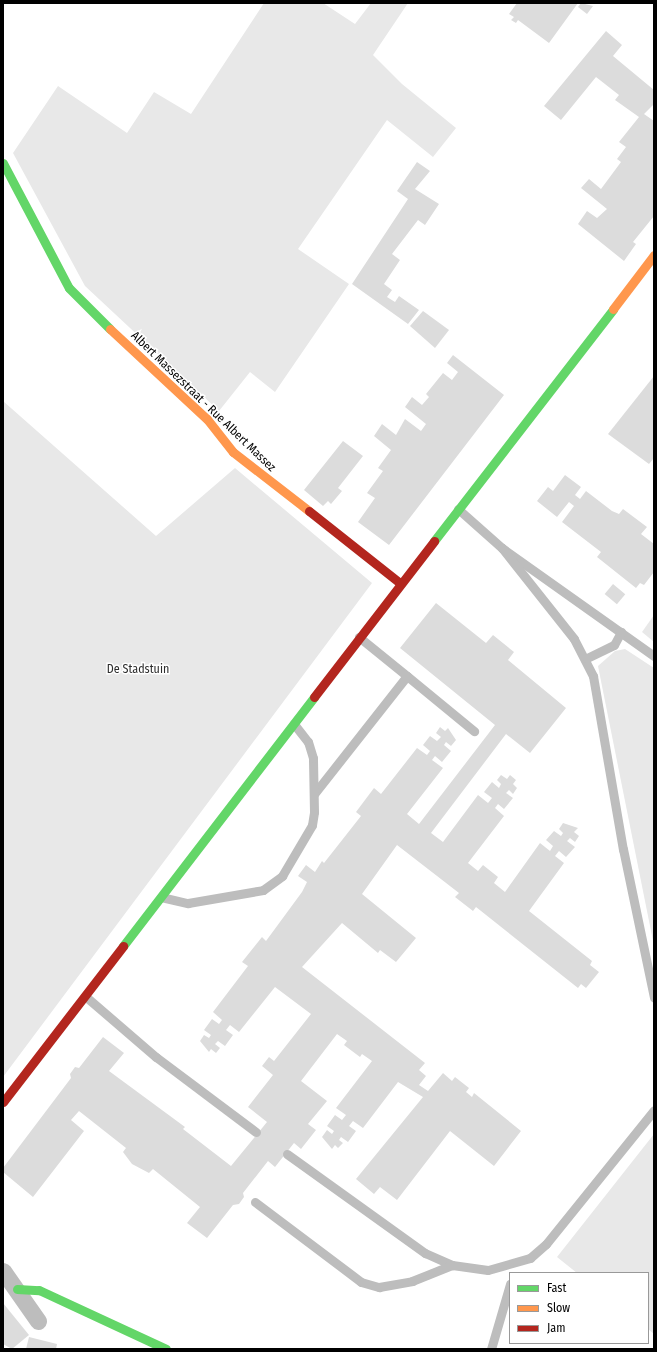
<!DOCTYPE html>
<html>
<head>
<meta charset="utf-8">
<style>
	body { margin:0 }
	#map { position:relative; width:657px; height:1352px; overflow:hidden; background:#fff; font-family:"Fira Sans Condensed",sans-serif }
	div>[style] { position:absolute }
	.green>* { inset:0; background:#e8e8e8 }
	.building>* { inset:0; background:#dcdcdc; transform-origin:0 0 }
	.lane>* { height:9px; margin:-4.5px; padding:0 4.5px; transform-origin:4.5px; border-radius:4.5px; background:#bdbdbd }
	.street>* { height:17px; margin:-8.5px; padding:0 8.5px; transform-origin:8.5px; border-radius:8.5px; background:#bdbdbd }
	.fast>* { height:9px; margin:-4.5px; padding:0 4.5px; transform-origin:4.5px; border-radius:4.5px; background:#63d668 }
	.slow>* { height:9px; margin:-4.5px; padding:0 4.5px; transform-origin:4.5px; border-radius:4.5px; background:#ff974d }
	.jam>* { height:9px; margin:-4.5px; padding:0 4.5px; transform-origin:4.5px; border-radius:4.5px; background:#b3261e }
	span { translate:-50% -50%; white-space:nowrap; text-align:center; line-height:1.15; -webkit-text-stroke:3px #fff; paint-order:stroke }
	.street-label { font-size:12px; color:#000 }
	.park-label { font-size:12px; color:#2d2d2d }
	.frame { position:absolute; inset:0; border:4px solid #000; pointer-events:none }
	.legend { position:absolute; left:509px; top:1272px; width:140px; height:72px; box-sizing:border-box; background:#fff; border:1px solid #999; margin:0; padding:5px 7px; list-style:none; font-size:12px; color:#000 }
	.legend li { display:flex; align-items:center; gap:8px; height:20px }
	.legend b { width:20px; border:1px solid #999 }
</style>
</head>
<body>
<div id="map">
	<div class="green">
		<i style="clip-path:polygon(264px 3px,323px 3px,355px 24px,371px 3px,408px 3px,373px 55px,402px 84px,456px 128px,433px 157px,387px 120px,298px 249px,349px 284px,275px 392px,250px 372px,219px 411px,85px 286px,13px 153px,58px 86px,127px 133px,154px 92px,191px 114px)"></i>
		<i style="clip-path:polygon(3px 401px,156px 536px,235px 468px,372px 583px,3px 1077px)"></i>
		<i style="clip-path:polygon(654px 615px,654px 642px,642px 632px)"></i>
		<i style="clip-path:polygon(625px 649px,654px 668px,654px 946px,598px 666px,615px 651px)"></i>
		<i style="clip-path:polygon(654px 1134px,654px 1334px,648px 1329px,648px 1273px,577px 1273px,557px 1257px)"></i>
	</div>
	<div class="building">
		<i style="clip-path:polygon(517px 3px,578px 3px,549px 43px,518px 20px,516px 23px,511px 20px,514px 17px,509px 14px)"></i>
		<i style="clip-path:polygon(581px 3px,593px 6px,587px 14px,578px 7px)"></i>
		<i style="clip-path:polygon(606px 31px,622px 45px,613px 56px,654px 90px,654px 104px,644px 114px,654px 121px,654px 216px,633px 242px,636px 244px,624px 261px,578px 224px,587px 211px,597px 218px,607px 209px,581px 188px,589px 179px,601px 189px,621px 162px,617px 159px,626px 147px,619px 142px,639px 117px,615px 100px,619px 95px,596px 77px,561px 120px,544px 106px)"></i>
		<i style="clip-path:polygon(417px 162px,430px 171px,415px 189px,439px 204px,425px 225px,418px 220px,392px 254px,400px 260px,384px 284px,392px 290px,387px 297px,395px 302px,399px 296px,419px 310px,408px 324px,352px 284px,408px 199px,397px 191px)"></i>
		<i style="clip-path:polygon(423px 311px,449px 330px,435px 348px,410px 326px)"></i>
		<i style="clip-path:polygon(453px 355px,504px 395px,389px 545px,358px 522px,375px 498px,367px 493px,383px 471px,378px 468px,391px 450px,374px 436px,382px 424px,396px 435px,405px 419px,421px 431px,426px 424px,405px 407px,412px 397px,422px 405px,429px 397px,426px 394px,443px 373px,452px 380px,458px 372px,447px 363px)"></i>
		<i style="clip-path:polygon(654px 376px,654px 458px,649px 464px,608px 434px)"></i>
		<i style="clip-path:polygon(343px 441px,363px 456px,338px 488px,342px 491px,331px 504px,328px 501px,323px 506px,304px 490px)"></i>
		<i style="clip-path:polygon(565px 475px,581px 487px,575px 495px,580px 499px,586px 491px,612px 511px,619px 514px,623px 509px,647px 527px,641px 534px,654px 544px,654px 572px,644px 585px,640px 583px,636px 588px,597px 557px,601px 552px,562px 522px,574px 506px,569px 502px,557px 517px,537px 501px,548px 487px,553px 491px)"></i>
		<i style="left:613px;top:584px;width:16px;height:13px;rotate:40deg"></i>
		<i style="clip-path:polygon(436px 603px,486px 643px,493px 635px,514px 652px,508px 660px,566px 708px,530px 753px,506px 734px,431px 833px,443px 842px,478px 795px,488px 803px,492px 798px,484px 792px,492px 782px,499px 788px,501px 784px,497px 780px,501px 775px,507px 779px,510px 775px,516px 780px,513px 784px,517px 788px,513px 794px,509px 790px,506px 793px,513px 798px,504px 809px,498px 804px,495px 808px,504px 816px,468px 863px,478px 871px,483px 865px,498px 877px,494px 883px,505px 892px,540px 843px,550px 851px,553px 846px,546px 840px,554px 831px,561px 836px,563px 833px,559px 829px,563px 823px,578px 828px,574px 832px,579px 836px,575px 842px,570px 838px,567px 841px,575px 847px,566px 857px,559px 851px,555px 856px,564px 863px,529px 911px,592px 961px,590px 965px,599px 972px,586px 988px,581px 984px,578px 988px,476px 907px,473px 911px,455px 897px,459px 893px,397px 845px,362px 894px,416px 938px,396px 962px,380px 950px,378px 953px,342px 923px,302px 967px,425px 1063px,419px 1070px,426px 1076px,419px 1085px,428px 1091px,443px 1073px,452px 1081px,455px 1077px,469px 1088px,466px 1092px,472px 1097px,474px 1093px,521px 1131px,494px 1166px,450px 1131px,397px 1200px,380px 1187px,374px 1194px,356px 1179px,423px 1097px,398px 1082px,363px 1128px,353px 1121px,349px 1126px,356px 1131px,348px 1142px,341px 1137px,339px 1140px,343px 1143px,338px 1148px,335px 1145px,332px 1149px,322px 1137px,327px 1130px,332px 1134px,334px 1131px,327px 1126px,335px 1115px,342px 1120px,346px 1115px,336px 1108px,372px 1061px,362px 1054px,360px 1057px,344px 1045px,347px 1041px,337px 1034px,301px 1081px,327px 1101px,308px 1124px,316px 1130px,301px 1149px,294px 1143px,275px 1167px,268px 1161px,243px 1193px,244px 1197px,239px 1204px,233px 1205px,207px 1238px,187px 1223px,200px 1207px,153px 1169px,149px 1173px,132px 1164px,123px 1152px,126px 1148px,79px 1111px,71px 1120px,84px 1131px,33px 1197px,3px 1172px,3px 1168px,71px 1078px,70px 1074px,75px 1067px,79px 1068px,103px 1037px,124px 1053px,109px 1071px,185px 1127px,183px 1129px,231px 1166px,267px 1122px,248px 1107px,273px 1075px,262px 1066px,269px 1057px,274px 1061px,311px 1014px,275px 987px,239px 1032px,230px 1025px,226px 1030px,233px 1035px,225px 1046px,218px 1041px,215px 1044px,220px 1048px,216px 1053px,211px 1049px,209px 1052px,200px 1041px,204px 1035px,209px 1038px,211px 1035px,204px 1030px,212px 1019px,219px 1024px,222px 1020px,213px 1012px,248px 966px,242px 962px,262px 937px,266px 941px,302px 892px,307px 882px,298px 876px,306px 865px,315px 872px,322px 861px,324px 863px,361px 816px,356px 812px,374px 788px,381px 794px,417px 748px,427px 755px,430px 751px,423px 745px,430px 736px,437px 741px,441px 737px,436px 733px,440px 727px,445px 731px,448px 728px,456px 740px,451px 746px,446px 742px,444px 745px,451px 751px,442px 762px,435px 756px,432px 760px,443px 768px,407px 814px,419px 824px,495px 725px,400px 648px)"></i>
		<i style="clip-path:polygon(3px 1303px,29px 1335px,12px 1349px,3px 1344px)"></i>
		<i style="clip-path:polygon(29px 1337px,57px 1344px,56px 1349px,26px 1349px)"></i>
	</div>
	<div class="lane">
		<i style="left:458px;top:509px;width:59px;rotate:41.6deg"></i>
		<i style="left:502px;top:548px;width:186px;rotate:35.4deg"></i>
		<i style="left:502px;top:548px;width:116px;rotate:51.6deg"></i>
		<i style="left:574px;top:639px;width:42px;rotate:62.8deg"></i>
		<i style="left:593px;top:676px;width:176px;rotate:80.2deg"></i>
		<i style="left:623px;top:849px;width:152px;rotate:78.2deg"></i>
		<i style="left:587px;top:658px;width:30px;rotate:-26deg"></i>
		<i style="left:614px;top:645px;width:15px;rotate:-62deg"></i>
		<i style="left:407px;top:676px;width:87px;rotate:39.4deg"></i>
		<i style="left:314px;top:794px;width:150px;rotate:-51.8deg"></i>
		<i style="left:407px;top:676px;width:62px;rotate:-140.9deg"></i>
		<i style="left:161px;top:897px;width:28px;rotate:13deg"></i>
		<i style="left:188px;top:903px;width:76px;rotate:-9.8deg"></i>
		<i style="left:263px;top:890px;width:24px;rotate:-36deg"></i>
		<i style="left:282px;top:876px;width:59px;rotate:-59.5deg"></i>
		<i style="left:312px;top:825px;width:13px;rotate:-81deg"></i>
		<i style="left:314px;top:812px;width:54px;rotate:-91.1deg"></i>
		<i style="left:313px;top:758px;width:17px;rotate:-107deg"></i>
		<i style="left:308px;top:742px;width:23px;rotate:-128deg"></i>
		<i style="left:85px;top:996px;width:94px;rotate:40.7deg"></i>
		<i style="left:156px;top:1057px;width:125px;rotate:36.9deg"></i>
		<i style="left:287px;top:1154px;width:170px;rotate:35.7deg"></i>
		<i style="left:425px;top:1253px;width:30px;rotate:24deg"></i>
		<i style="left:452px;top:1265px;width:36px;rotate:8deg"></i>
		<i style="left:488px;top:1270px;width:44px;rotate:-15.9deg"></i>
		<i style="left:530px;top:1258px;width:21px;rotate:-41deg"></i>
		<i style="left:546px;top:1244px;width:172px;rotate:-51.1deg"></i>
		<i style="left:255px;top:1202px;width:133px;rotate:37deg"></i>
		<i style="left:361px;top:1282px;width:19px;rotate:16deg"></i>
		<i style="left:379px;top:1287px;width:34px;rotate:-10deg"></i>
		<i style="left:412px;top:1281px;width:43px;rotate:-21.8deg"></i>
		<i style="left:491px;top:1349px;width:68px;rotate:-73.7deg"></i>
	</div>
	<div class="street">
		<i style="left:3px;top:1271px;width:61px;rotate:55deg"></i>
	</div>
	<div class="fast">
		<i style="left:3px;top:163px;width:141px;rotate:62.2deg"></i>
		<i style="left:69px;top:288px;width:58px;rotate:45deg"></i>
		<i style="left:434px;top:541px;width:293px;rotate:-52.3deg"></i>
		<i style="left:123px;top:946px;width:314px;rotate:-52.5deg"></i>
		<i style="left:17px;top:1289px;width:22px;rotate:3deg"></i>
		<i style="left:39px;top:1290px;width:140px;rotate:24.9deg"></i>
	</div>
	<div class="slow">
		<i style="left:613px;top:309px;width:68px;rotate:-52.8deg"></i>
		<i style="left:110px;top:329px;width:132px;rotate:42.9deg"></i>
		<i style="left:207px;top:419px;width:42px;rotate:51.8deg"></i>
		<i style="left:233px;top:452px;width:96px;rotate:37.8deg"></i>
	</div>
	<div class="jam">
		<i style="left:309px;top:511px;width:116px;rotate:38.4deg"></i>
		<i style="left:314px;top:697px;width:197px;rotate:-52.4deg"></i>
		<i style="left:3px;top:1102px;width:197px;rotate:-52.4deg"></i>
	</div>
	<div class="street-label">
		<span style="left:203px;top:402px;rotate:44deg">Albert Massezstraat - Rue Albert Massez</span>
	</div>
	<div class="park-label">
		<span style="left:138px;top:670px">De Stadstuin</span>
	</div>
	<div class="frame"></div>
	<ul class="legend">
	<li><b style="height:5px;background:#63d668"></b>Fast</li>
	<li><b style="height:5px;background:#ff974d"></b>Slow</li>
	<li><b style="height:5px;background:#b3261e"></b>Jam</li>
	</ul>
</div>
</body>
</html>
